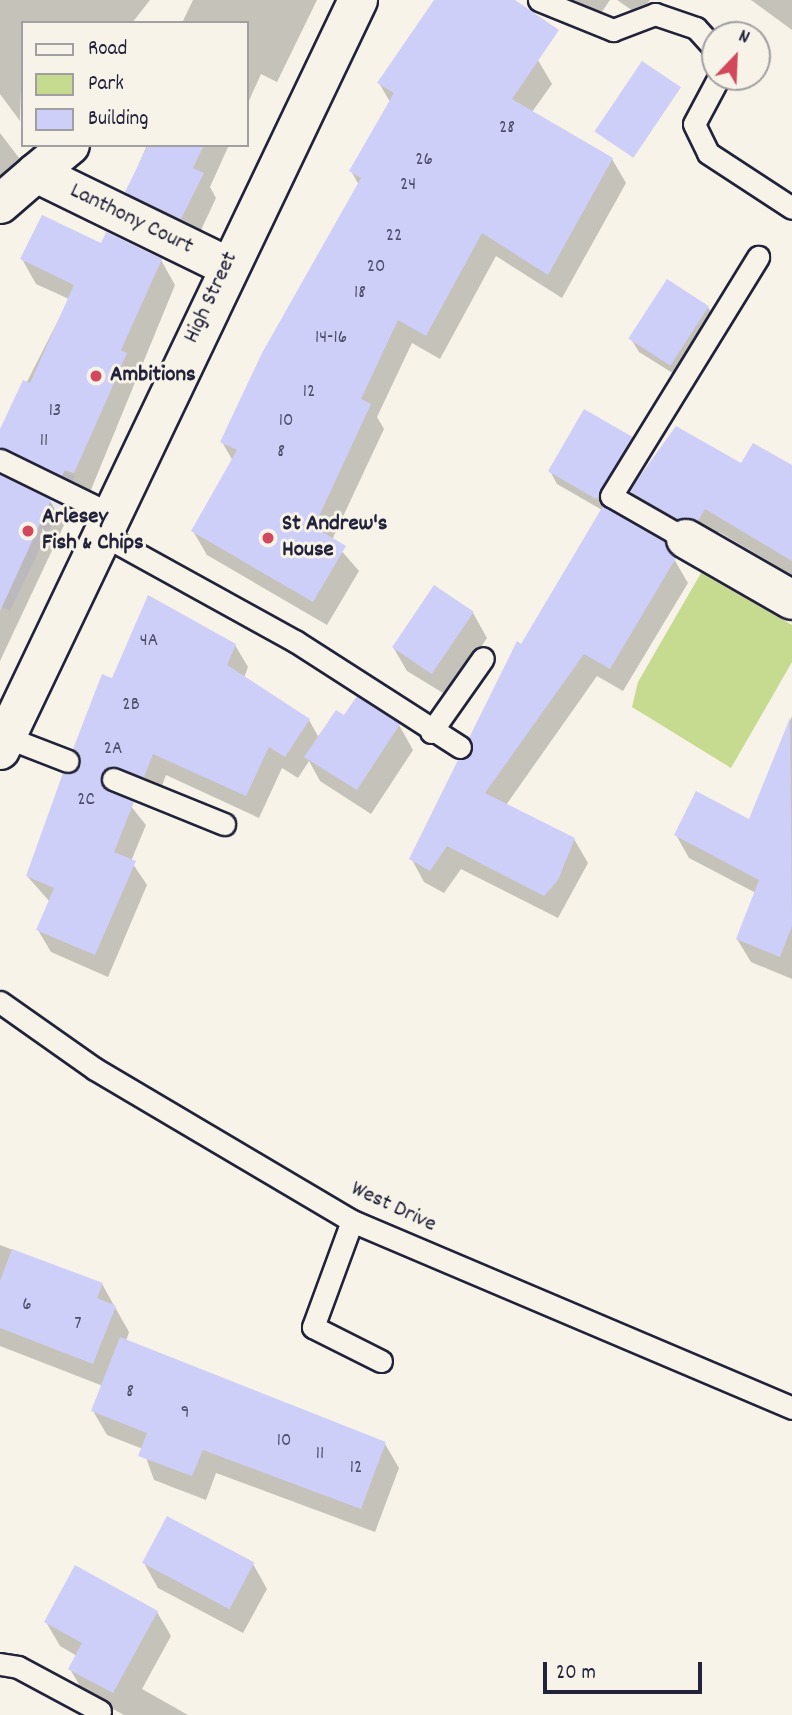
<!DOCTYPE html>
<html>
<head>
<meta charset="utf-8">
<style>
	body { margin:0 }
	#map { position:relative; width:792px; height:1715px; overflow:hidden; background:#f7f3e8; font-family:Dekko,sans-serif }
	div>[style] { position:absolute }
	.built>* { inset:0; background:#ebe8ed }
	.green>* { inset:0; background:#c6db90 }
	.shadow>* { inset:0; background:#0003 }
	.building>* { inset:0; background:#cecff8; transform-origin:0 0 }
	.roads { filter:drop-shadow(2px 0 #22223b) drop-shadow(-2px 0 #22223b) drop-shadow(0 2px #22223b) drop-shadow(0 -2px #22223b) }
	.lane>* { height:21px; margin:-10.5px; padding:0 10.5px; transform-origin:10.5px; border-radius:10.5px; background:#f7f3e8 }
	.street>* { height:38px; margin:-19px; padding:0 19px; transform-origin:19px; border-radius:19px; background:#f7f3e8 }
	.secondary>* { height:38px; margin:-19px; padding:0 19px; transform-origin:19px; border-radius:19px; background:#f7f3e8 }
	.dots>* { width:19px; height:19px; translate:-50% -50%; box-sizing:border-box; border:4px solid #f7f3e8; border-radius:50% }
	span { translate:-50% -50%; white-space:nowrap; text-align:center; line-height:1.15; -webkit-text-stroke:6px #f7f3e8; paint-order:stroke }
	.number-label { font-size:19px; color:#4d4d6a }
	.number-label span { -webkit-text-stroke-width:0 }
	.street-label { font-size:23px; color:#22223b }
	.poi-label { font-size:23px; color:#22223b; font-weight:700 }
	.left { translate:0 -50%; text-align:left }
	.legend { position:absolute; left:21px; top:21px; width:228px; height:126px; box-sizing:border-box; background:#f7f3e8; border:2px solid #a29fa3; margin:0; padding:9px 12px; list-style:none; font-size:21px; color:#22223b }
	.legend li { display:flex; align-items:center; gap:14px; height:35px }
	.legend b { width:35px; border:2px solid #a29fa3 }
	.north { position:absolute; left:701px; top:21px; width:70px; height:70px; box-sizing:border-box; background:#f7f3e8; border:2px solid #a29fa3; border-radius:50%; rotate:23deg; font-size:19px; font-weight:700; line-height:28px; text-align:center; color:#22223b }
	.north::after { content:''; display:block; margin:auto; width:24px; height:32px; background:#d1495b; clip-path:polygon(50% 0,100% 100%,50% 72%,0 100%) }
	.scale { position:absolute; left:543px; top:1662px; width:159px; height:32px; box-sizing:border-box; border:4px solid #22223b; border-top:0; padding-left:9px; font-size:21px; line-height:24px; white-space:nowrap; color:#22223b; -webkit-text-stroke:5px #f7f3e8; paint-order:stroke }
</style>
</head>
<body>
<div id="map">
	<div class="built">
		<i style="clip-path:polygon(0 442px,75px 476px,10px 611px,0 606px)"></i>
	</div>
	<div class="green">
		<i style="clip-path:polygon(701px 573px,792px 625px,792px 662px,731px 768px,632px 707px,638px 682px)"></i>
	</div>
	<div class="shadow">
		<i style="clip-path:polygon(0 0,150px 0,132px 23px,23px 23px,20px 121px,0 94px)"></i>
		<i style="clip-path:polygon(193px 0,317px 0,277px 82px,261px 74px,247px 105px,247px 23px,182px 23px)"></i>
		<i style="clip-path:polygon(556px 0,610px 0,593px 25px)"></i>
		<i style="clip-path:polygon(617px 0,650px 0,639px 15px)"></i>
		<i style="clip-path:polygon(751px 0,792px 0,792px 30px)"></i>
		<i style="clip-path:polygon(538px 60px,552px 84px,532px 112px,612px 159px,626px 183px,562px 298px,496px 256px,440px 359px,412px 343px,377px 417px,384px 429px,332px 540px,359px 571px,327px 625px,207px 555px,193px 531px,233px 461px,222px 442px,359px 185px,351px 171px,390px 102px,379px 83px)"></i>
		<i style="clip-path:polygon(0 133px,36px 180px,0 214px)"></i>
		<i style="clip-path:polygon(147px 145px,229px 145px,210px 187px,216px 198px,195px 243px,141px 216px,127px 192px)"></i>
		<i style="clip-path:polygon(102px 245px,161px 260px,175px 285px,88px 497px,20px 472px,4px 477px,0 435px,69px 299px,36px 284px,22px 259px)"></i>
		<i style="clip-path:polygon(708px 307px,715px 320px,679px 377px,639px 352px,631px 339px)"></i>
		<i style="clip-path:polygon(631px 438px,638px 451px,607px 510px,674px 559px,688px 583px,623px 691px,597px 676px,506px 805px,574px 839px,588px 863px,558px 918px,461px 869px,444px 893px,424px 882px,411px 858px,602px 510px,557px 484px,550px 471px)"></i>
		<i style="clip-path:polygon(792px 467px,792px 575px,719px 532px,712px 544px,645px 516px,631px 491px)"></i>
		<i style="clip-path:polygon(0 476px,50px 501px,64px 525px,0 661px)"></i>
		<i style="clip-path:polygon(473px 613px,487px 638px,448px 696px,407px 671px,393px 647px)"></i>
		<i style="clip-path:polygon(235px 645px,248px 667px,244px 678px,309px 720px,319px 738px,345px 717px,399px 725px,413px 750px,371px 814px,320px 781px,309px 761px,298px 778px,282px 768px,259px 818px,166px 775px,157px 799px,118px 790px,146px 825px,131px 861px,147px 885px,108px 977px,51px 952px,38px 930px,50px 902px,27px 876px,83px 766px,113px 680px)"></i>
		<i style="clip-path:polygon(792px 716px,792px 979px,751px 962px,737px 939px,756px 893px,689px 858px,676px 835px,750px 822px)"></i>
		<i style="clip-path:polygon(0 1245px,102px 1284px,129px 1332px,126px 1341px,385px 1444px,399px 1468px,375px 1532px,216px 1473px,206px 1500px,154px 1480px,143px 1449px,107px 1435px,93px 1411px,103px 1386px,0 1346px)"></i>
		<i style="clip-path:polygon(144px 1563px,253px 1564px,267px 1589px,243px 1633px,158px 1588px)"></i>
		<i style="clip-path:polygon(157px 1612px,171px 1636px,142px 1689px,188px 1715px,124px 1715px,84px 1693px,70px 1669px,77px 1656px,60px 1646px,46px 1622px)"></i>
	</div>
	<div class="building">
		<i style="clip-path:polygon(434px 0,515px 0,559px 30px,512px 99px,613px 158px,548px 275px,482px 233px,426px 336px,398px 320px,361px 399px,371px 404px,314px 527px,346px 546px,313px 602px,191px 531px,237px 450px,220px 442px,262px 353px,361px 178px,349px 171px,394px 93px,377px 83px)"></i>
		<i style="left:642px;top:61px;width:47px;height:85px;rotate:34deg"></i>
		<i style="clip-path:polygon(148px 145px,204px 145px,193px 168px,204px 173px,181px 219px,125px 192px)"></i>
		<i style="clip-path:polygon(42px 215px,101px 243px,106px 232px,162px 259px,121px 350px,127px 353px,100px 415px,74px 473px,65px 470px,62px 476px,0 447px,0 429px,23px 380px,30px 383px,74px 285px,20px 259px)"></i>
		<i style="left:667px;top:279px;width:50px;height:71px;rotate:33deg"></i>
		<i style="left:584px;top:409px;width:56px;height:72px;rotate:30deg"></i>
		<i style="clip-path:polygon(676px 426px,741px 463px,753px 443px,792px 465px,792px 561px,705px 509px,698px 521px,678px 519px,629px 491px)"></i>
		<i style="clip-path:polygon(0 475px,51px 500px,0 611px)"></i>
		<i style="clip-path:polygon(603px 506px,665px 542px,676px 558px,610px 669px,584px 654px,485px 793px,575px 838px,558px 880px,544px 896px,447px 846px,430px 871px,409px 859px,458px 760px,471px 753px,469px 738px,517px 641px,521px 644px)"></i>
		<i style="left:434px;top:585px;width:48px;height:75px;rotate:34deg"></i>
		<i style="clip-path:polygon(148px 595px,236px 644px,227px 665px,310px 719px,285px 757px,269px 747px,246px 796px,153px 754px,144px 777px,117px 767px,104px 769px,103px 788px,134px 802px,114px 852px,136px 861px,95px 955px,36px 930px,54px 888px,26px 876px,63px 773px,80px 765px,73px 749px,102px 674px,112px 678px)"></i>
		<i style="clip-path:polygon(357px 696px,400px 724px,357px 790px,304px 757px,336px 710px,344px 715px)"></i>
		<i style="clip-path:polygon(790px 718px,792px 926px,780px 957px,736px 939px,759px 880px,674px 835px,696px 791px,749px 819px)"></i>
		<i style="clip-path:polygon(12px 1249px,103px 1283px,97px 1298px,116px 1306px,93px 1364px,0 1328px,0 1281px)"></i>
		<i style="clip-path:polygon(120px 1337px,386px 1442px,361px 1509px,203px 1450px,192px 1476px,138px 1456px,147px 1433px,91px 1411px)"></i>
		<i style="left:167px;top:1516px;width:99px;height:53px;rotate:28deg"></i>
		<i style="clip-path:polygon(75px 1565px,158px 1611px,113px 1693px,68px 1669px,82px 1643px,44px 1622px)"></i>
	</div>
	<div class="roads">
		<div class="lane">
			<i style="left:539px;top:0;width:80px;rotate:22.1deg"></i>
			<i style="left:613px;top:30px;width:45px;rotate:-20.9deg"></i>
			<i style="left:655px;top:14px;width:43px;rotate:18.9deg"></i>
			<i style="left:696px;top:28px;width:28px;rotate:48deg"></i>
			<i style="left:719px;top:77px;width:53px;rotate:118deg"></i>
			<i style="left:694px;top:124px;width:32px;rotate:64deg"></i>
			<i style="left:708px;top:153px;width:100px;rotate:33.2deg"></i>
			<i style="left:0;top:460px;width:123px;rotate:26.1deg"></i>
			<i style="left:101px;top:534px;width:222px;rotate:28.9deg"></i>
			<i style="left:295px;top:641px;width:196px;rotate:32.7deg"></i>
			<i style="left:686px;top:539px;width:86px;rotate:-150.2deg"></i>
			<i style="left:611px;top:496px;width:281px;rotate:-58.4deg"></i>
			<i style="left:431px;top:732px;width:90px;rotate:-54.9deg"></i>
			<i style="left:6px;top:737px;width:66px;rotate:21.2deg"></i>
			<i style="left:113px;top:779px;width:120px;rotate:22.1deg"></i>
			<i style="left:0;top:1002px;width:116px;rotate:35.2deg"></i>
			<i style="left:95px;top:1069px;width:299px;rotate:30.6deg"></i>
			<i style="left:352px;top:1221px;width:478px;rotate:23deg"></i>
			<i style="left:352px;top:1221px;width:113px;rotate:110.2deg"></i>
			<i style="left:313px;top:1327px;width:76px;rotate:26.6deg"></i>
			<i style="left:0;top:1664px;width:18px;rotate:9deg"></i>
			<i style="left:18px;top:1667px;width:93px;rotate:28.2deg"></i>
		</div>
		<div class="street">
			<i style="left:36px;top:173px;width:44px;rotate:-39.5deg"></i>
			<i style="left:0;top:204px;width:48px;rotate:-40.7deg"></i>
			<i style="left:36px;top:173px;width:212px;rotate:26deg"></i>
			<i style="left:686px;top:539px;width:122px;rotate:29.9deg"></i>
		</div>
		<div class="secondary">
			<i style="left:0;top:750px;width:831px;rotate:-64.48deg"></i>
		</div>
	</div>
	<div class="dots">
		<i style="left:96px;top:376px;background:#d1495b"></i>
		<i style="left:28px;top:531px;background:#d1495b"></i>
		<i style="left:268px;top:538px;background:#d1495b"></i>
	</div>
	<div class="number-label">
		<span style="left:507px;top:129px">28</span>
		<span style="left:424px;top:161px">26</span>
		<span style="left:408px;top:186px">24</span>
		<span style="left:394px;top:237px">22</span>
		<span style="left:376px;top:268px">20</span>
		<span style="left:360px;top:294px">18</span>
		<span style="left:331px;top:339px">14-16</span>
		<span style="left:309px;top:393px">12</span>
		<span style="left:55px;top:412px">13</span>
		<span style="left:286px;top:422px">10</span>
		<span style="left:44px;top:442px">11</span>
		<span style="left:281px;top:453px">8</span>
		<span style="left:149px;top:642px">4A</span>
		<span style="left:131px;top:706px">2B</span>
		<span style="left:113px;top:750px">2A</span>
		<span style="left:86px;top:801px">2C</span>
		<span style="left:27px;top:1306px">6</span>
		<span style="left:78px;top:1325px">7</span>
		<span style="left:130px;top:1393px">8</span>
		<span style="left:185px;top:1414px">9</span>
		<span style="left:284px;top:1442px">10</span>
		<span style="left:320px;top:1455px">11</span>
		<span style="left:356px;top:1469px">12</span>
	</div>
	<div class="street-label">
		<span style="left:131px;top:220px;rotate:26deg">Lanthony Court</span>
		<span style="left:212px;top:298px;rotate:-65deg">High Street</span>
		<span style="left:393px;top:1208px;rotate:25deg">West Drive</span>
	</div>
	<div class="poi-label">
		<span class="left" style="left:110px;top:376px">Ambitions</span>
		<span class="left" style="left:42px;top:531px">Arlesey<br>Fish &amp; Chips</span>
		<span class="left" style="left:282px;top:538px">St Andrew's<br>House</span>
	</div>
	<ul class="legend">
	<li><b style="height:9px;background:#f7f3e8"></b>Road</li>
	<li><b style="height:19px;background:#c6db90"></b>Park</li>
	<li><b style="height:19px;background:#cecff8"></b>Building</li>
	</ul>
	<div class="north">N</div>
	<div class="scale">20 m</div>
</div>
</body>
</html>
